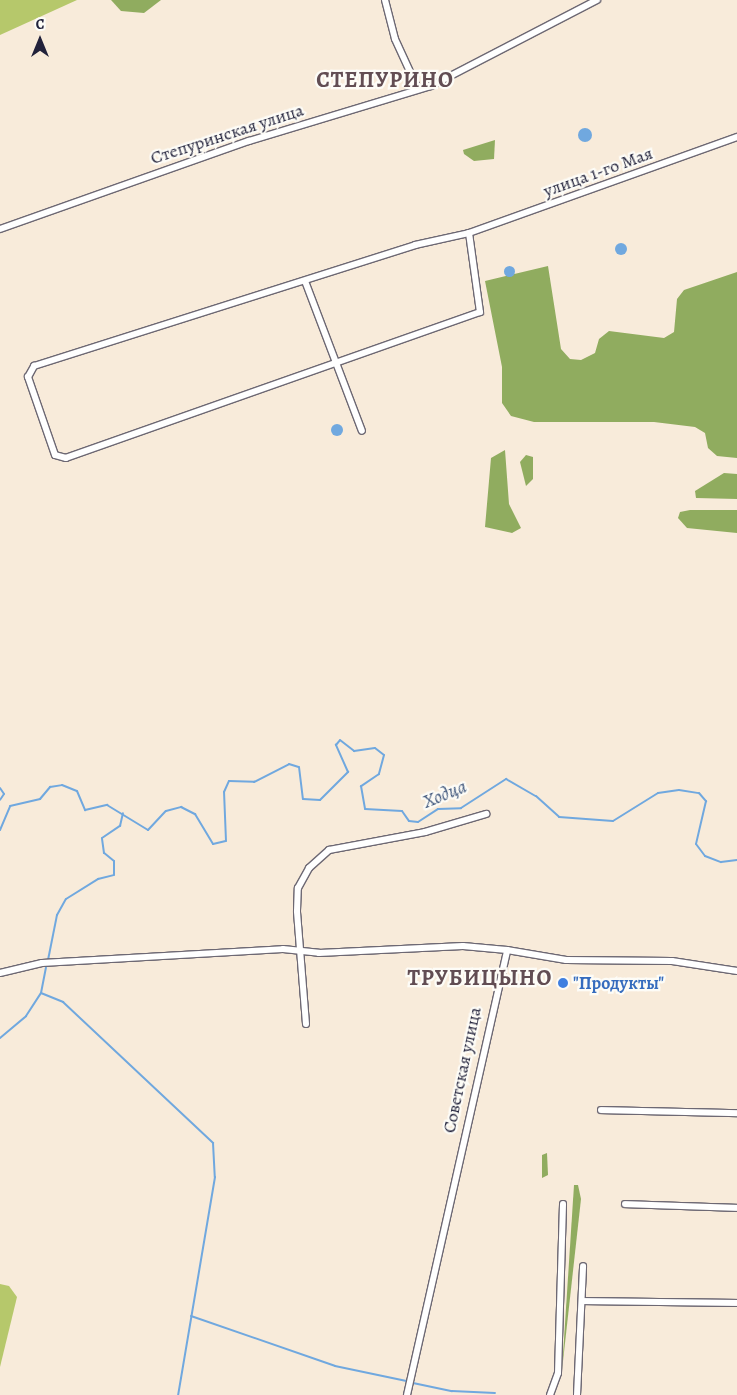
<!DOCTYPE html>
<html>
<head>
<meta charset="utf-8">
<style>
	body { margin:0 }
	#map { position:relative; width:737px; height:1395px; overflow:hidden; background:#f8ebda; font-family:Alegreya,serif }
	div>[style] { position:absolute }
	.green>* { inset:0; background:#b6c86b }
	.forest>* { inset:0; background:#90ac5f }
	.water>* { inset:0; background:#70a8df }
	.round { border-radius:50% }
	.stream>* { height:2px; margin:-1px; padding:0 1px; transform-origin:1px; border-radius:1px; background:#70a8df }
	.roads { filter:drop-shadow(1px 0 #6d6873) drop-shadow(-1px 0 #6d6873) drop-shadow(0 1px #6d6873) drop-shadow(0 -1px #6d6873) }
	.minor>* { height:6px; margin:-3px; padding:0 3px; transform-origin:3px; border-radius:3px; background:#fff }
	.dots>* { width:14px; height:14px; translate:-50% -50%; box-sizing:border-box; border:2px solid #fdfcf7; border-radius:50% }
	span { translate:-50% -50%; white-space:nowrap; text-align:center; line-height:1.15; -webkit-text-stroke:4.5px #fdfcf7; paint-order:stroke }
	.street-label { font-size:18px; color:#22223b }
	.shop-label { font-size:18px; color:#366cbe; font-weight:700 }
	.left { translate:0 -50%; text-align:left }
	.water-label { font-size:19px; color:#41587d; font-style:italic }
	.district-label { font-size:22px; color:#624d53; font-weight:700; letter-spacing:1px }
	.north { position:absolute; left:15px; top:15px; width:50px; height:50px; -webkit-text-stroke:4px #fdfcf7; paint-order:stroke; rotate:0deg; font-size:14px; font-weight:700; line-height:20px; text-align:center; color:#22223b }
	.north::after { content:''; display:block; margin:auto; width:18px; height:22px; background:#22223b; clip-path:polygon(50% 0,100% 100%,50% 72%,0 100%) }
</style>
</head>
<body>
<div id="map">
	<div class="green">
		<i style="clip-path:polygon(0 0,77px 0,0 35px)"></i>
		<i style="clip-path:polygon(0 1284px,9px 1286px,17px 1297px,0 1367px)"></i>
	</div>
	<div class="forest">
		<i style="clip-path:polygon(111px 0,161px 0,144px 13px,121px 11px)"></i>
		<i style="clip-path:polygon(495px 140px,494px 159px,474px 161px,464px 154px,463px 150px)"></i>
		<i style="clip-path:polygon(548px 266px,561px 349px,570px 359px,581px 360px,595px 353px,599px 339px,609px 331px,664px 338px,674px 332px,677px 299px,684px 290px,737px 272px,737px 458px,717px 456px,708px 448px,705px 433px,695px 427px,654px 422px,534px 422px,511px 416px,502px 403px,502px 367px,485px 281px)"></i>
		<i style="clip-path:polygon(505px 450px,509px 504px,521px 528px,512px 533px,485px 527px,491px 458px)"></i>
		<i style="clip-path:polygon(526px 455px,533px 457px,533px 479px,526px 486px,520px 462px)"></i>
		<i style="clip-path:polygon(724px 473px,737px 474px,737px 499px,696px 498px,695px 491px)"></i>
		<i style="clip-path:polygon(690px 510px,737px 510px,737px 533px,687px 528px,678px 518px,680px 512px)"></i>
		<i style="clip-path:polygon(547px 1153px,548px 1175px,542px 1178px,542px 1155px)"></i>
		<i style="clip-path:polygon(574px 1185px,578px 1185px,581px 1199px,562px 1370px)"></i>
	</div>
	<div class="water">
		<i class="round" style="left:578px;top:128px;width:14px;height:14px"></i>
		<i class="round" style="left:615px;top:243px;width:12px;height:12px"></i>
		<i class="round" style="left:503.5px;top:265.5px;width:11px;height:11px"></i>
		<i class="round" style="left:331px;top:424px;width:12px;height:12px"></i>
	</div>
	<div class="stream">
		<i style="left:0;top:788px;width:7px;rotate:56deg"></i>
		<i style="left:4px;top:794px;width:7px;rotate:124deg"></i>
		<i style="left:0;top:830px;width:26px;rotate:-67deg"></i>
		<i style="left:10px;top:806px;width:31px;rotate:-13deg"></i>
		<i style="left:40px;top:799px;width:16px;rotate:-50deg"></i>
		<i style="left:50px;top:787px;width:12px;rotate:-9deg"></i>
		<i style="left:62px;top:785px;width:16px;rotate:22deg"></i>
		<i style="left:77px;top:791px;width:21px;rotate:67deg"></i>
		<i style="left:85px;top:810px;width:23px;rotate:-13deg"></i>
		<i style="left:107px;top:805px;width:48px;rotate:31.4deg"></i>
		<i style="left:148px;top:830px;width:26px;rotate:-47deg"></i>
		<i style="left:166px;top:811px;width:16px;rotate:-15deg"></i>
		<i style="left:181px;top:807px;width:16px;rotate:27deg"></i>
		<i style="left:195px;top:814px;width:35px;rotate:59deg"></i>
		<i style="left:213px;top:844px;width:13px;rotate:-13deg"></i>
		<i style="left:226px;top:841px;width:49px;rotate:-92.3deg"></i>
		<i style="left:224px;top:792px;width:12px;rotate:-66deg"></i>
		<i style="left:229px;top:781px;width:25px;rotate:2deg"></i>
		<i style="left:254px;top:782px;width:39px;rotate:-27deg"></i>
		<i style="left:289px;top:764px;width:10px;rotate:17deg"></i>
		<i style="left:299px;top:767px;width:32px;rotate:83deg"></i>
		<i style="left:303px;top:799px;width:17px;rotate:3deg"></i>
		<i style="left:320px;top:800px;width:40px;rotate:-45deg"></i>
		<i style="left:348px;top:772px;width:30px;rotate:-114deg"></i>
		<i style="left:336px;top:745px;width:6px;rotate:-51deg"></i>
		<i style="left:340px;top:740px;width:18px;rotate:38deg"></i>
		<i style="left:354px;top:751px;width:21px;rotate:-8deg"></i>
		<i style="left:375px;top:748px;width:11px;rotate:38deg"></i>
		<i style="left:384px;top:755px;width:20px;rotate:105deg"></i>
		<i style="left:379px;top:774px;width:22px;rotate:146deg"></i>
		<i style="left:361px;top:786px;width:23px;rotate:80deg"></i>
		<i style="left:365px;top:809px;width:37px;rotate:3deg"></i>
		<i style="left:402px;top:811px;width:12px;rotate:55deg"></i>
		<i style="left:409px;top:821px;width:9px;rotate:6deg"></i>
		<i style="left:418px;top:822px;width:24px;rotate:-33deg"></i>
		<i style="left:438px;top:809px;width:23px;rotate:-2deg"></i>
		<i style="left:461px;top:808px;width:54px;rotate:-32.8deg"></i>
		<i style="left:506px;top:779px;width:34px;rotate:30deg"></i>
		<i style="left:536px;top:796px;width:31px;rotate:42deg"></i>
		<i style="left:559px;top:817px;width:54px;rotate:4.2deg"></i>
		<i style="left:613px;top:821px;width:53px;rotate:-31.9deg"></i>
		<i style="left:658px;top:793px;width:21px;rotate:-8deg"></i>
		<i style="left:679px;top:790px;width:20px;rotate:9deg"></i>
		<i style="left:699px;top:793px;width:11px;rotate:49deg"></i>
		<i style="left:706px;top:801px;width:44px;rotate:103.1deg"></i>
		<i style="left:696px;top:844px;width:15px;rotate:53deg"></i>
		<i style="left:705px;top:856px;width:17px;rotate:21deg"></i>
		<i style="left:721px;top:862px;width:16px;rotate:-7deg"></i>
		<i style="left:48px;top:960px;width:46px;rotate:-78.7deg"></i>
		<i style="left:57px;top:915px;width:18px;rotate:-61deg"></i>
		<i style="left:66px;top:899px;width:38px;rotate:-32deg"></i>
		<i style="left:98px;top:879px;width:16px;rotate:-14deg"></i>
		<i style="left:114px;top:875px;width:14px;rotate:-90deg"></i>
		<i style="left:114px;top:861px;width:13px;rotate:-141deg"></i>
		<i style="left:104px;top:853px;width:15px;rotate:-98deg"></i>
		<i style="left:102px;top:838px;width:22px;rotate:-34deg"></i>
		<i style="left:120px;top:826px;width:13px;rotate:-77deg"></i>
		<i style="left:41px;top:993px;width:24px;rotate:22deg"></i>
		<i style="left:63px;top:1002px;width:206px;rotate:43.2deg"></i>
		<i style="left:213px;top:1143px;width:34px;rotate:87deg"></i>
		<i style="left:215px;top:1177px;width:221px;rotate:99.6deg"></i>
		<i style="left:0;top:1038px;width:34px;rotate:-40deg"></i>
		<i style="left:26px;top:1016px;width:27px;rotate:-57deg"></i>
		<i style="left:41px;top:993px;width:26px;rotate:-79deg"></i>
		<i style="left:191px;top:1316px;width:152px;rotate:19.1deg"></i>
		<i style="left:335px;top:1366px;width:73px;rotate:11.9deg"></i>
		<i style="left:413px;top:1383px;width:40px;rotate:12deg"></i>
		<i style="left:452px;top:1391px;width:43px;rotate:2.7deg"></i>
	</div>
	<div class="roads">
		<div class="minor">
			<i style="left:385px;top:0;width:40px;rotate:75.6deg"></i>
			<i style="left:395px;top:39px;width:55px;rotate:65.3deg"></i>
			<i style="left:0;top:229px;width:264px;rotate:-19.5deg"></i>
			<i style="left:249px;top:141px;width:190px;rotate:-16.8deg"></i>
			<i style="left:431px;top:86px;width:187px;rotate:-27.4deg"></i>
			<i style="left:469px;top:233px;width:80px;rotate:82.1deg"></i>
			<i style="left:480px;top:312px;width:439px;rotate:160.6deg"></i>
			<i style="left:66px;top:458px;width:11px;rotate:-165deg"></i>
			<i style="left:55px;top:455px;width:83px;rotate:-109.1deg"></i>
			<i style="left:28px;top:377px;width:13px;rotate:-61deg"></i>
			<i style="left:34px;top:366px;width:400px;rotate:-17.6deg"></i>
			<i style="left:415px;top:245px;width:55px;rotate:-12.5deg"></i>
			<i style="left:469px;top:233px;width:285px;rotate:-19.7deg"></i>
			<i style="left:305px;top:281px;width:160px;rotate:69.2deg"></i>
			<i style="left:0;top:973px;width:43px;rotate:-13.4deg"></i>
			<i style="left:42px;top:963px;width:241px;rotate:-3.3deg"></i>
			<i style="left:283px;top:949px;width:36px;rotate:6deg"></i>
			<i style="left:319px;top:953px;width:144px;rotate:-2.8deg"></i>
			<i style="left:463px;top:946px;width:44px;rotate:5.2deg"></i>
			<i style="left:306px;top:1024px;width:113px;rotate:-94.6deg"></i>
			<i style="left:297px;top:911px;width:23px;rotate:-88deg"></i>
			<i style="left:298px;top:888px;width:23px;rotate:-61deg"></i>
			<i style="left:309px;top:868px;width:27px;rotate:-42deg"></i>
			<i style="left:329px;top:850px;width:98px;rotate:-10.6deg"></i>
			<i style="left:425px;top:832px;width:64px;rotate:-16.4deg"></i>
			<i style="left:601px;top:1110px;width:136px;rotate:1.3deg"></i>
			<i style="left:625px;top:1204px;width:112px;rotate:2deg"></i>
			<i style="left:582px;top:1301px;width:155px;rotate:0.7deg"></i>
			<i style="left:407px;top:1395px;width:456px;rotate:-77.3deg"></i>
			<i style="left:507px;top:950px;width:60px;rotate:9.6deg"></i>
			<i style="left:566px;top:960px;width:106px;rotate:0.5deg"></i>
			<i style="left:672px;top:961px;width:66px;rotate:8.7deg"></i>
			<i style="left:550px;top:1395px;width:23px;rotate:-70deg"></i>
			<i style="left:558px;top:1373px;width:169px;rotate:-88.3deg"></i>
			<i style="left:577px;top:1395px;width:129px;rotate:-87.3deg"></i>
		</div>
	</div>
	<div class="dots">
		<i style="left:563px;top:983px;background:#3f7fe0"></i>
	</div>
	<div class="street-label">
		<span style="left:227px;top:134px;rotate:-18deg">Степуринская улица</span>
		<span style="left:598px;top:172px;rotate:-20deg">улица 1-го Мая</span>
		<span style="left:462px;top:1070px;rotate:-78deg">Советская улица</span>
	</div>
	<div class="shop-label">
		<span class="left" style="left:573px;top:983px">"Продукты"</span>
	</div>
	<div class="water-label">
		<span style="left:445px;top:795px;rotate:-22deg">Ходца</span>
	</div>
	<div class="district-label">
		<span style="left:385px;top:81px">СТЕПУРИНО</span>
		<span style="left:480px;top:979px">ТРУБИЦЫНО</span>
	</div>
	<div class="north">С</div>
</div>
</body>
</html>
